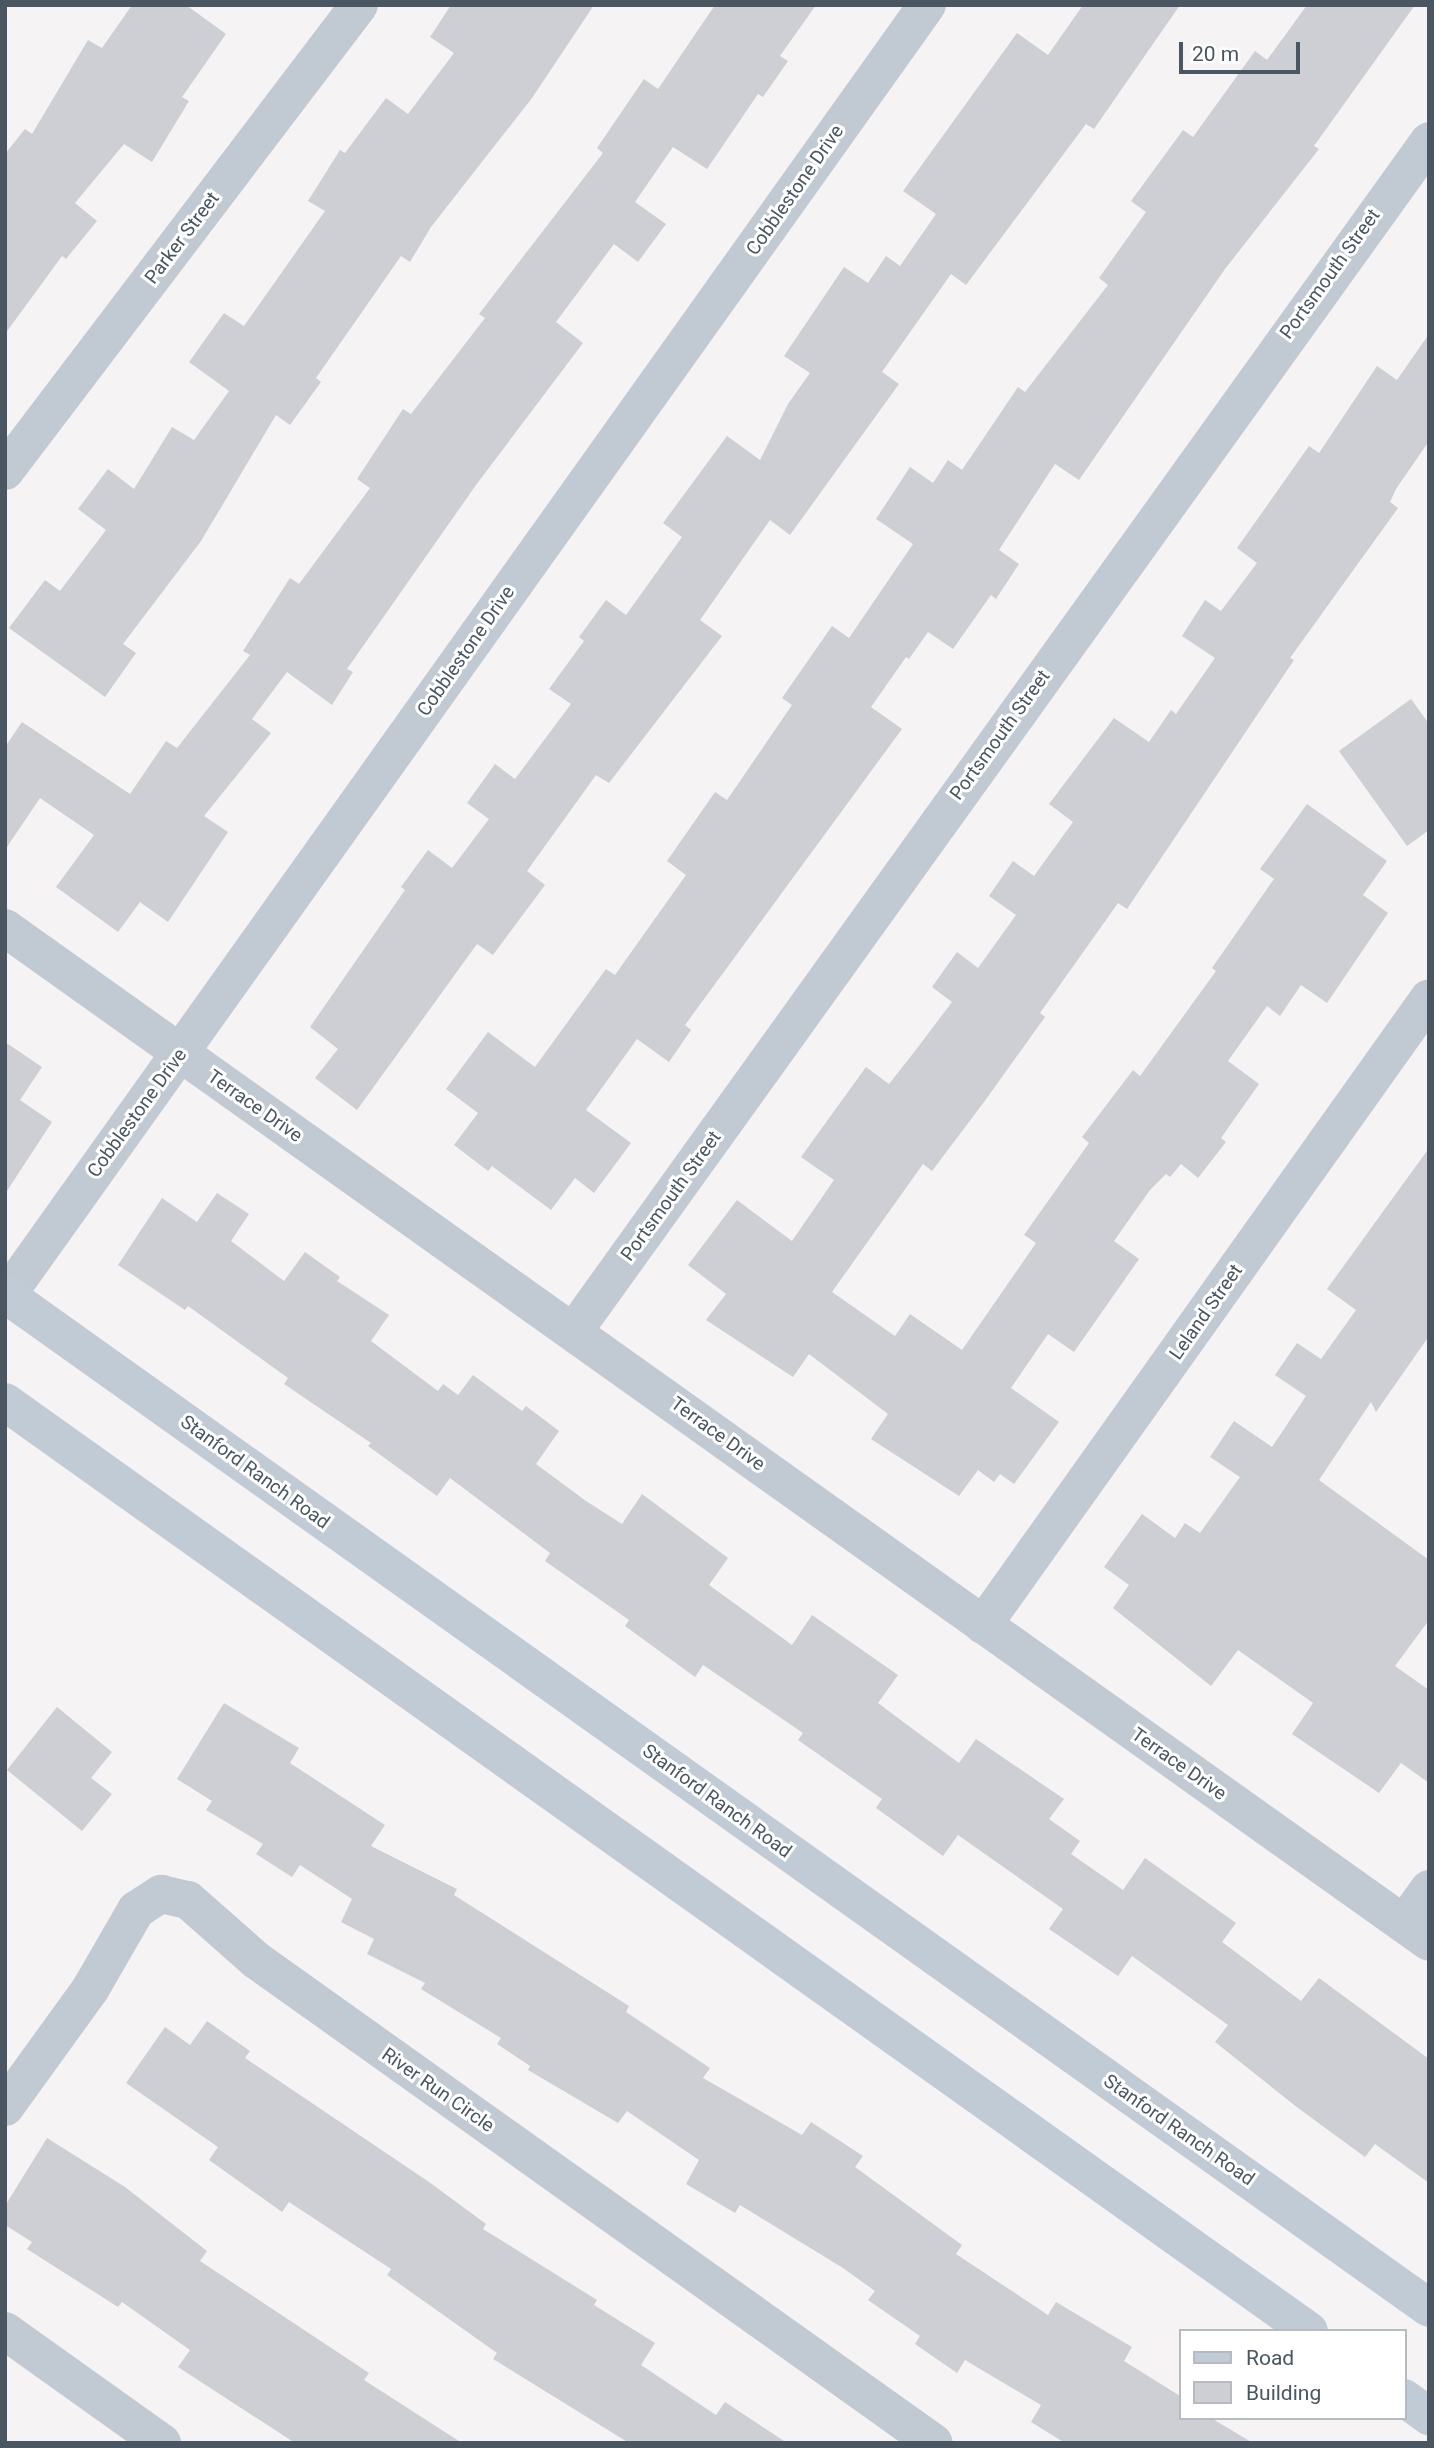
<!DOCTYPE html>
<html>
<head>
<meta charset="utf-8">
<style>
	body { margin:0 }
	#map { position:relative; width:1434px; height:2448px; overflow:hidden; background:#f5f3f3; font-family:Roboto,sans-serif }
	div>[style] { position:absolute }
	.building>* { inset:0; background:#cdcfd5 }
	.minor>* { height:38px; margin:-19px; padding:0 19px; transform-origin:19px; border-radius:19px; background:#c1cad2 }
	.tertiary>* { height:38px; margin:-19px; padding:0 19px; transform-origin:19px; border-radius:19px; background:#c1cad2 }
	.secondary>* { height:38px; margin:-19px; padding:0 19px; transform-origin:19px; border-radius:19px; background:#c1cbd6 }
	span { translate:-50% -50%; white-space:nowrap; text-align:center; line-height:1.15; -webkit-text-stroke:6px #fff; paint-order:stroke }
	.street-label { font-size:19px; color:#4a5661 }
	.frame { position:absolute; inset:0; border:7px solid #4a5661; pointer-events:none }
	.legend { position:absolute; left:1179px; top:2329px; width:228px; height:91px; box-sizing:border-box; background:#fff; border:2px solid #b7bbc0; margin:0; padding:9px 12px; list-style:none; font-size:21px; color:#4a5661 }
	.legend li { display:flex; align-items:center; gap:14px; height:35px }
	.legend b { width:35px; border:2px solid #b7bbc0 }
	.scale { position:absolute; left:1179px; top:42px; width:121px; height:32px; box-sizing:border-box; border:4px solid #4a5661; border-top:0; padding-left:9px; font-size:21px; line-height:24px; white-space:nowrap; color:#4a5661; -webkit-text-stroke:5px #fff; paint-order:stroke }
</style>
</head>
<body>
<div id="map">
	<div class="building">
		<i style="clip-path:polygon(132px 5px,186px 5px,226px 34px,182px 97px,189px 101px,152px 162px,124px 144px,75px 203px,97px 221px,66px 259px,62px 256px,5px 334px,5px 154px,25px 129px,32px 134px,88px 40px,102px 48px)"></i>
		<i style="clip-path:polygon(451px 5px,594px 5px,532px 98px,431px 227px,410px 262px,401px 256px,316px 378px,321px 382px,290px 425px,276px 415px,201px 541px,123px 644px,136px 653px,105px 697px,9px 628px,45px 580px,60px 591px,106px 530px,78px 509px,108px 469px,134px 489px,172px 427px,194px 440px,229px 391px,189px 362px,224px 313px,244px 326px,325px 211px,308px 201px,340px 150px,345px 153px,386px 98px,408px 114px,454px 53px,430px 37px)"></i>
		<i style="clip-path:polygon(715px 5px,816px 5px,780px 56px,788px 61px,763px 97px,758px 94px,707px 169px,673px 147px,635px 202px,666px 224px,638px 262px,614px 244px,556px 322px,583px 343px,476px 485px,347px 669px,353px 672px,332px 705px,287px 672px,252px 719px,271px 733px,204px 816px,228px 832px,168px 922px,140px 902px,118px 932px,56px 887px,94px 835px,40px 798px,5px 850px,5px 747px,22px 722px,130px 794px,166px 741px,177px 748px,250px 655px,243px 651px,290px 578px,299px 584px,370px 488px,357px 479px,403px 409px,411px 414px,485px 318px,479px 314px,603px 153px,597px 148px,644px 79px,658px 89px)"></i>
		<i style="clip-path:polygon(1083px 5px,1180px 5px,1094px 129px,1086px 124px,966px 285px,951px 274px,882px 372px,899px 384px,790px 535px,770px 520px,700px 620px,722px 636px,609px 783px,596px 775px,527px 871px,545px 885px,493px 955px,477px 944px,357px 1110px,315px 1078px,338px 1049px,310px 1027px,405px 890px,401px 887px,428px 850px,452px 868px,489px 819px,467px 803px,495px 764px,515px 779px,571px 704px,549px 689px,584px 641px,579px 637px,606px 600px,626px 615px,682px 537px,663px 523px,727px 436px,760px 460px,788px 404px,810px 373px,784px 356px,844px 267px,868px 283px,886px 256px,900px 266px,936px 214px,903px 191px,1017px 33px,1048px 55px)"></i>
		<i style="clip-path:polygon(1307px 5px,1415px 5px,1314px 146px,1319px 149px,1225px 269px,1079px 480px,1055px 464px,999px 550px,1019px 564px,996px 599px,991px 595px,953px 649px,928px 632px,909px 659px,906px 657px,871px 707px,902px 729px,685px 1025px,691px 1030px,669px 1062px,637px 1039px,586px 1110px,631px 1143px,594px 1193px,575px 1178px,551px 1210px,492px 1166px,488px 1171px,454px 1145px,478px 1113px,446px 1089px,488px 1032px,535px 1067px,606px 969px,615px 975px,686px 875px,667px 861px,715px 792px,727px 800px,792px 705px,782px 698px,832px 626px,849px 638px,913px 544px,876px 519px,910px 467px,933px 483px,948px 460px,962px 470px,1018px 387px,1025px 392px,1108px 285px,1099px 278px,1146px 212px,1131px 201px,1183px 130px,1193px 137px,1255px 51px,1267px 60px)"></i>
		<i style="clip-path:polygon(1429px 334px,1429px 441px,1396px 489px,1390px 502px,1398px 508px,1290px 658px,1294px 660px,1127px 909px,1118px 903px,1040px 1013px,1045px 1017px,984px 1102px,932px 1171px,923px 1164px,832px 1292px,895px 1336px,910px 1314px,962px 1350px,1036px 1243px,1024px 1235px,1089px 1143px,1082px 1137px,1133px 1070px,1140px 1076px,1216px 971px,1212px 968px,1274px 879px,1260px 869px,1307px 804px,1387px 861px,1363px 895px,1388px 913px,1327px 1003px,1301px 985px,1280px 1016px,1267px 1006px,1228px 1061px,1259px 1084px,1221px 1138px,1226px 1142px,1198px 1178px,1181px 1164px,1170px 1177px,1166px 1174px,1150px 1190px,1114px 1241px,1139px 1259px,1074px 1352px,1048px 1334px,1011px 1388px,1059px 1422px,1014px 1484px,1000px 1474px,994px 1482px,978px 1470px,959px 1496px,871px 1439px,888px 1414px,809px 1354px,793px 1377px,706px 1320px,726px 1294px,688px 1265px,737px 1200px,792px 1241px,834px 1180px,801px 1157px,866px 1067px,889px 1084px,915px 1051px,952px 1002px,932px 987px,957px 952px,978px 968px,1016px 915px,989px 896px,1013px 861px,1034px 876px,1073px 822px,1049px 804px,1114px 718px,1149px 742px,1171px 710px,1176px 714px,1215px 658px,1182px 636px,1205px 600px,1221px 611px,1257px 563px,1237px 548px,1309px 446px,1319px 453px,1377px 366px,1397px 380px)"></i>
		<i style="clip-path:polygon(1411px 699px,1429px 724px,1429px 830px,1407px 846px,1339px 751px)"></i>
		<i style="clip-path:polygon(5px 1042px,42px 1067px,20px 1100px,52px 1122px,5px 1194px)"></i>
		<i style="clip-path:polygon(1429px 1148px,1429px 1336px,1376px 1412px,1371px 1402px,1319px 1480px,1429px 1560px,1429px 1620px,1395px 1666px,1429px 1690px,1429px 1783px,1401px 1763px,1379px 1793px,1292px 1734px,1313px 1703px,1238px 1650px,1211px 1686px,1113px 1608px,1129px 1585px,1104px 1567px,1142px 1514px,1175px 1538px,1185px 1523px,1200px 1533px,1240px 1477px,1210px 1457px,1234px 1421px,1272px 1447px,1306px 1396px,1275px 1375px,1297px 1343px,1321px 1359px,1356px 1310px,1327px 1289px)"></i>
		<i style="clip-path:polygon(217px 1193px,249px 1214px,231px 1241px,284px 1281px,305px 1252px,340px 1277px,337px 1281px,389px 1315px,371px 1341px,438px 1391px,443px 1384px,458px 1395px,473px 1375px,522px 1411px,526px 1406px,559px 1431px,536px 1464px,586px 1501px,622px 1524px,642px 1494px,728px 1558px,709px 1585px,792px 1645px,812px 1615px,898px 1675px,878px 1703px,910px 1727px,959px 1763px,976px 1739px,1064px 1799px,1049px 1819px,1080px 1841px,1071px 1854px,1123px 1890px,1145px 1858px,1236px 1923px,1222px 1942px,1301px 2001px,1319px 1978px,1429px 2059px,1429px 2183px,1375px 2144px,1365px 2157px,1298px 2108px,1215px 2042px,1228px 2025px,1132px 1956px,1118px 1976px,1049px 1929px,1063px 1909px,958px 1835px,943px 1856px,876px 1808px,882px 1799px,798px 1740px,803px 1733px,703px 1665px,695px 1677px,625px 1626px,629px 1620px,545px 1561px,550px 1553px,450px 1478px,437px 1496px,368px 1446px,371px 1443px,284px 1384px,288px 1378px,188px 1306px,185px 1310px,118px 1265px,162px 1198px,197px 1222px)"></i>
		<i style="clip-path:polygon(224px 1703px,299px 1748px,290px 1763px,385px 1825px,371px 1846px,457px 1889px,454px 1895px,629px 2006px,626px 2012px,710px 2068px,703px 2078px,802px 2135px,811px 2122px,863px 2156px,855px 2167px,962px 2245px,956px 2254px,1048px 2315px,1056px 2302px,1132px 2347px,1124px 2361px,1180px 2396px,1180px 2418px,1211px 2418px,1253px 2443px,1065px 2443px,1031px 2422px,1041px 2405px,965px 2360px,957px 2373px,915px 2344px,920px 2336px,868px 2300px,875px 2291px,843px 2268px,740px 2205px,735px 2213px,686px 2184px,699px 2160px,627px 2111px,618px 2123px,528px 2070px,530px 2066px,497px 2044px,501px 2038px,421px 1989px,425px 1983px,367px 1954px,374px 1939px,341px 1922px,352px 1899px,300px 1865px,292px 1877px,256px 1854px,263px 1844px,206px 1810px,212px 1801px,177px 1779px)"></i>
		<i style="clip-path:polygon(57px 1707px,112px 1752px,91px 1778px,112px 1794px,82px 1831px,7px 1770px)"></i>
		<i style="clip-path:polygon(207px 2021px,250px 2051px,245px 2058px,429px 2182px,486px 2224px,483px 2229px,597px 2300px,594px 2305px,655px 2343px,641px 2365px,716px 2415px,725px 2402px,787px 2443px,629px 2443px,493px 2359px,497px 2353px,387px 2275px,391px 2269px,289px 2202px,282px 2212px,209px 2160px,218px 2147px,126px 2083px,165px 2027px,190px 2045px)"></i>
		<i style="clip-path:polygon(47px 2138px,125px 2187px,207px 2251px,200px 2261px,369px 2373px,364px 2380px,462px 2443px,295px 2443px,178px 2367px,190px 2350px,122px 2302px,118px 2307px,27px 2249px,32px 2242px,5px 2225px,5px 2206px)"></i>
	</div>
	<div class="minor">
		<i style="left:5px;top:471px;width:585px;rotate:-52.78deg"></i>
		<i style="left:5px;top:928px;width:1748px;rotate:35.45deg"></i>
		<i style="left:574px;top:1331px;width:1465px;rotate:-54.3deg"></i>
		<i style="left:983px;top:1625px;width:769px;rotate:-54.57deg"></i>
		<i style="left:1404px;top:1924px;width:43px;rotate:-54.5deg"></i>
		<i style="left:5px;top:2107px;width:147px;rotate:-54.1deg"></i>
		<i style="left:91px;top:1988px;width:90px;rotate:-60deg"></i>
		<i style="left:136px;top:1910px;width:30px;rotate:-33deg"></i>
		<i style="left:161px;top:1894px;width:28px;rotate:13deg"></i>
		<i style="left:188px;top:1900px;width:91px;rotate:41.4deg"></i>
		<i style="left:256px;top:1960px;width:832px;rotate:35.47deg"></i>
		<i style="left:5px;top:2331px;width:193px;rotate:35.5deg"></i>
	</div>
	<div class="tertiary">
		<i style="left:5px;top:1298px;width:1588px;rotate:-54.51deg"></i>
	</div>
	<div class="secondary">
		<i style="left:5px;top:1294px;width:1748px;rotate:35.45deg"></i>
		<i style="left:5px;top:1402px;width:1601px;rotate:35.47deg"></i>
		<i style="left:1404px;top:2398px;width:31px;rotate:36deg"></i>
	</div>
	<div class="street-label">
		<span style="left:795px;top:190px;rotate:-55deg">Cobblestone Drive</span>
		<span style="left:182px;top:238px;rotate:-53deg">Parker Street</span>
		<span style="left:1330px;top:274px;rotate:-54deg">Portsmouth Street</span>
		<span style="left:466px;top:651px;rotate:-55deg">Cobblestone Drive</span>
		<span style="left:1000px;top:735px;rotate:-54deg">Portsmouth Street</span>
		<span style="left:255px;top:1106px;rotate:35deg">Terrace Drive</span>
		<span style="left:137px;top:1113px;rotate:-54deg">Cobblestone Drive</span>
		<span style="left:671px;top:1196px;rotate:-54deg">Portsmouth Street</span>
		<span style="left:1206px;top:1312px;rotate:-55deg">Leland Street</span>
		<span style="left:718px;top:1434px;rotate:36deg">Terrace Drive</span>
		<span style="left:255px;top:1472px;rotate:36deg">Stanford Ranch Road</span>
		<span style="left:1179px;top:1764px;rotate:35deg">Terrace Drive</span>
		<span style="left:717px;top:1801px;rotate:36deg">Stanford Ranch Road</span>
		<span style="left:438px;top:2090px;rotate:35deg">River Run Circle</span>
		<span style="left:1179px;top:2130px;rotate:35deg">Stanford Ranch Road</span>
	</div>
	<div class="frame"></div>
	<ul class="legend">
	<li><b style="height:9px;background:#c1cbd6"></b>Road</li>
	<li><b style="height:19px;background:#cdcfd5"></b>Building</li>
	</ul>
	<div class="scale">20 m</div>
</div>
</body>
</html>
